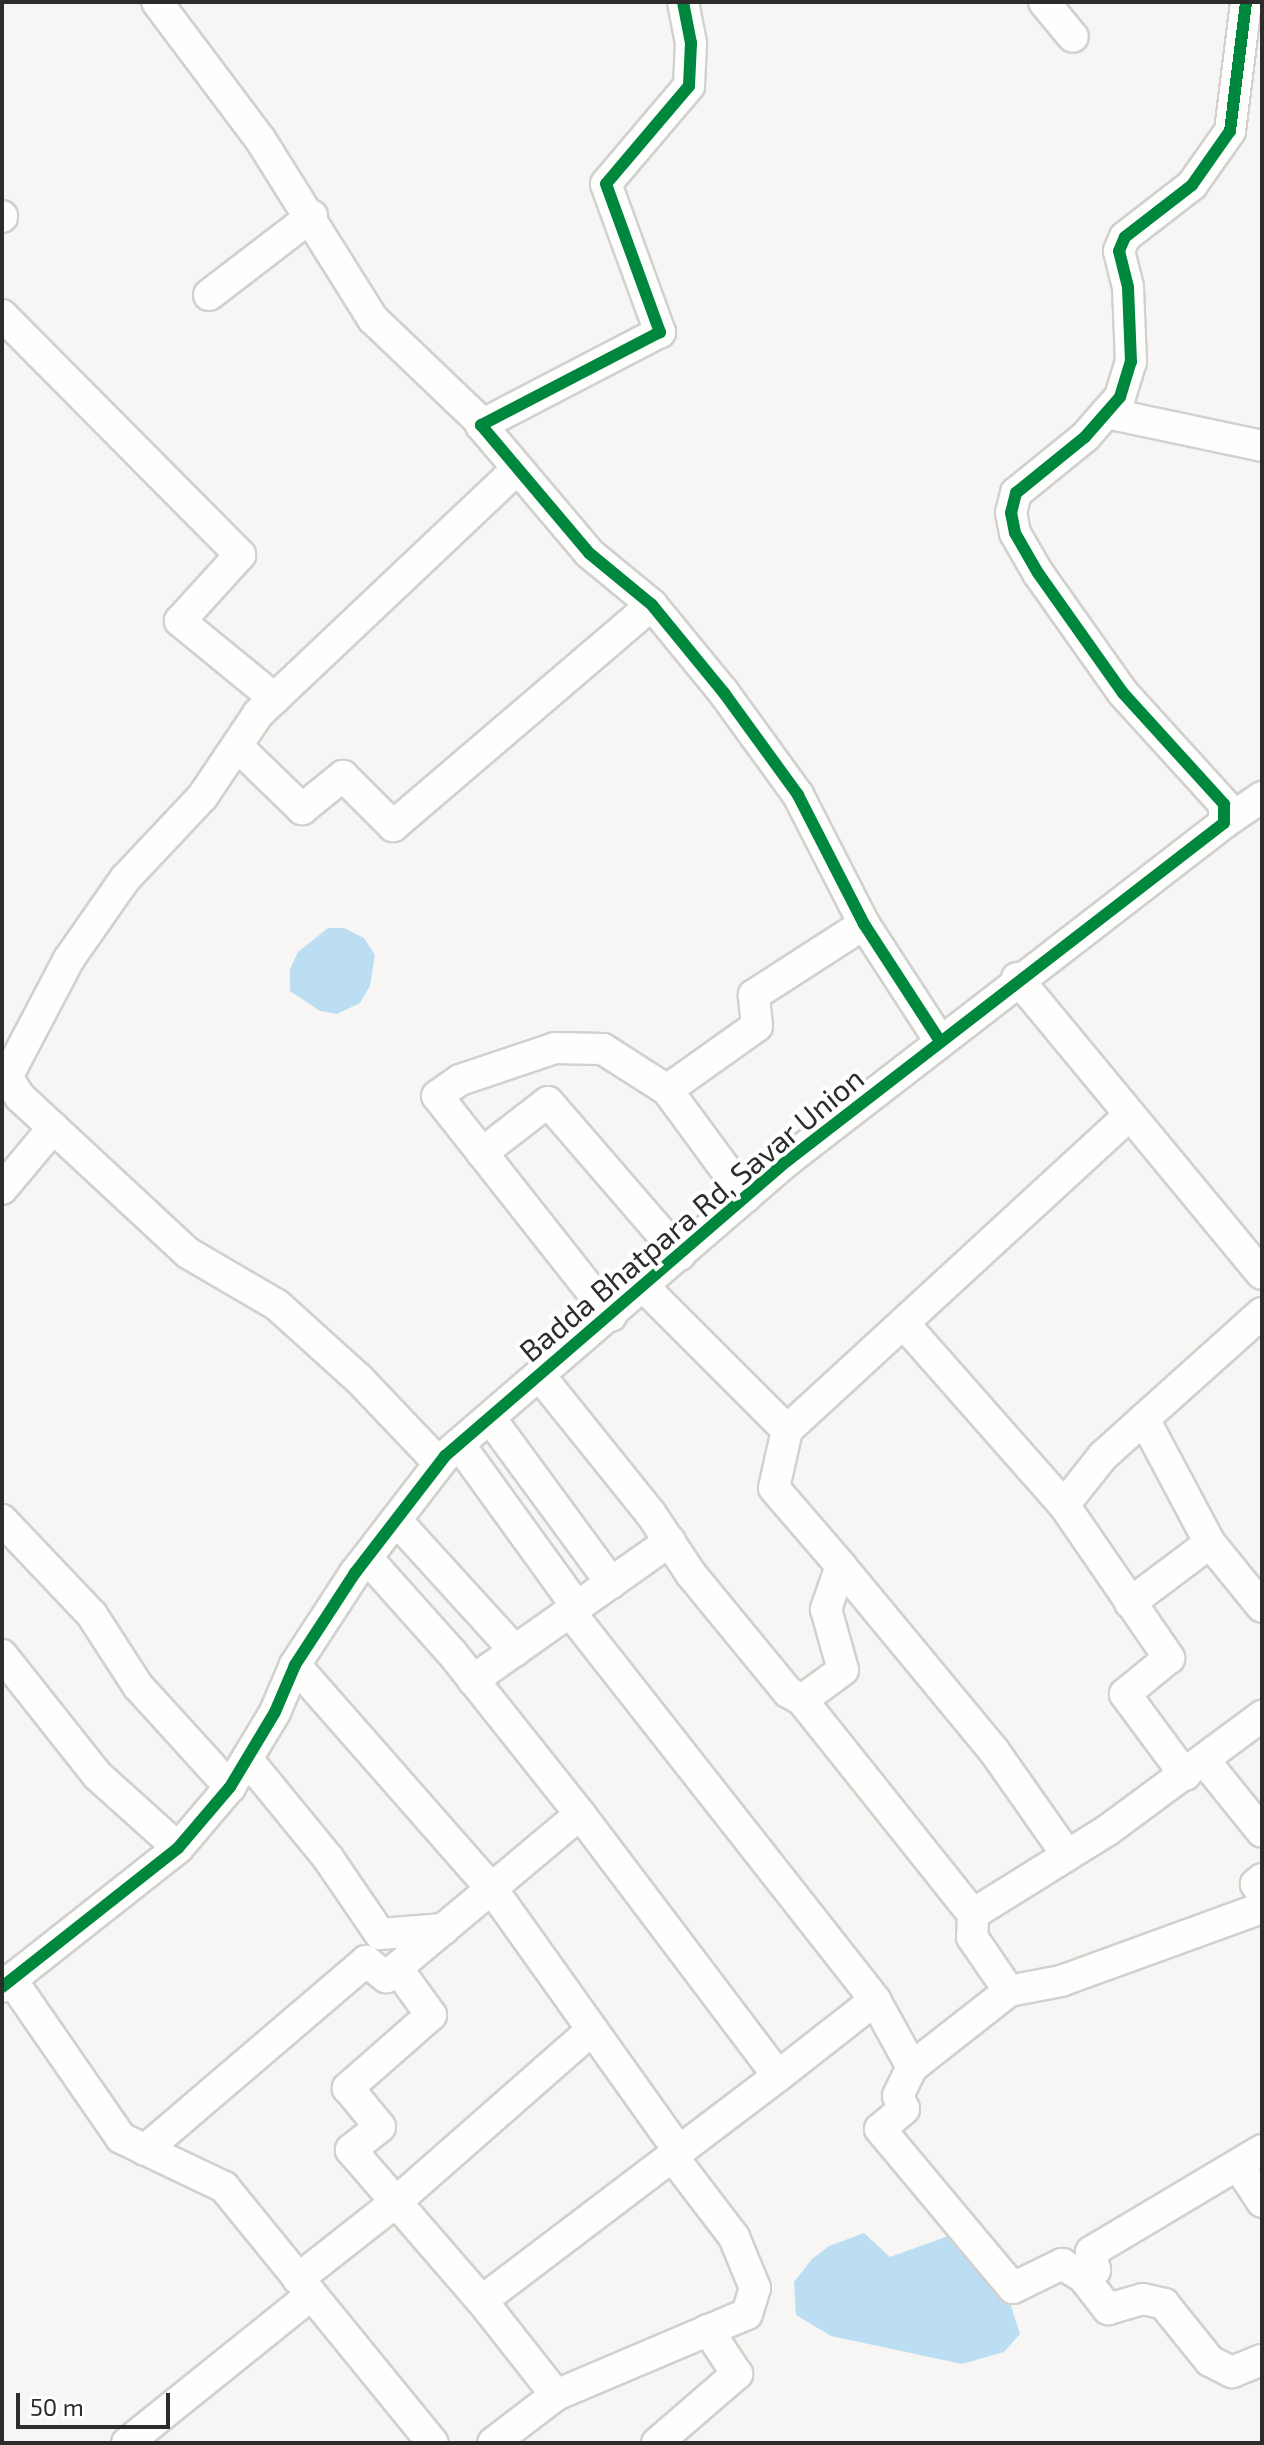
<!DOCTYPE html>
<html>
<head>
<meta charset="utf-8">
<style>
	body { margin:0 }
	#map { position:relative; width:1264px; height:2445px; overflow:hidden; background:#f8f6f4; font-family:"Exo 2",sans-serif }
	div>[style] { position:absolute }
	.water>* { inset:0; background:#bcdef3 }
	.roads { filter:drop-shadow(2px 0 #d2d1cf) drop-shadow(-2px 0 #d2d1cf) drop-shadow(0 2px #d2d1cf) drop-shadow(0 -2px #d2d1cf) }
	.minor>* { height:30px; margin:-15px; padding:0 15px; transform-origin:15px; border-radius:15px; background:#fefefd }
	.cycleway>* { height:12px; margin:-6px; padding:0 6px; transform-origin:6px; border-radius:6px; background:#00873e }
	span { translate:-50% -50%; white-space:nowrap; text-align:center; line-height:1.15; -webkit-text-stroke:8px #fff; paint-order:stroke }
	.street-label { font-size:30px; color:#2d2c2a }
	.frame { position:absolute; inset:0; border:4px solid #2d2c2a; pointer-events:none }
	.scale { position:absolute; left:16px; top:2393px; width:154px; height:36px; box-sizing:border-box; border:4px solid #2d2c2a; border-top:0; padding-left:10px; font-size:24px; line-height:28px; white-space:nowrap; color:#2d2c2a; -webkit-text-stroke:6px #fff; paint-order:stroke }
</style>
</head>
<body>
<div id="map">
	<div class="water">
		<i style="clip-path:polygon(328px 928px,344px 928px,364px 938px,375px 955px,370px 986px,360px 1003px,337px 1014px,320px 1011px,290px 991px,290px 969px,298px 952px)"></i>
		<i style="clip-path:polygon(864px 2233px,890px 2257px,951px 2235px,1008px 2296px,1020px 2334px,1004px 2352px,962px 2364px,831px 2336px,796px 2315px,794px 2282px,812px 2259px,829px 2246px)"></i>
	</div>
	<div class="roads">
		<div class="minor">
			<i style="left:157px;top:2px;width:171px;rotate:53.1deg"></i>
			<i style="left:260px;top:139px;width:213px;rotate:57.9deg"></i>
			<i style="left:373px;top:319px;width:152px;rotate:43.7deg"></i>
			<i style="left:683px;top:2px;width:42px;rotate:79deg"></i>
			<i style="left:691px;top:43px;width:43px;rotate:92.7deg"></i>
			<i style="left:689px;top:86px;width:128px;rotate:130.3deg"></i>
			<i style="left:606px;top:184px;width:158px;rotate:70deg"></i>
			<i style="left:660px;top:332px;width:202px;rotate:152.5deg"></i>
			<i style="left:481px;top:425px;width:167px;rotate:49.8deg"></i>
			<i style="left:589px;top:553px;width:82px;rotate:39.5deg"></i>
			<i style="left:652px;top:605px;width:114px;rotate:50.7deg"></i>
			<i style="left:724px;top:693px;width:126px;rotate:54deg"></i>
			<i style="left:798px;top:795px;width:145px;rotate:62.9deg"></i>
			<i style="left:864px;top:924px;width:140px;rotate:57deg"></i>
			<i style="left:1044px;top:2px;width:45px;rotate:50.4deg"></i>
			<i style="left:2px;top:216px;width:1px;rotate:90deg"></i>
			<i style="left:209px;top:295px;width:130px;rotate:-37.5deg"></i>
			<i style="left:2px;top:315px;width:338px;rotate:45.2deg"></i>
			<i style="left:240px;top:555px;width:89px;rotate:132.3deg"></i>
			<i style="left:180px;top:621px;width:122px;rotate:39.3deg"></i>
			<i style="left:1106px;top:413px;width:159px;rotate:11.9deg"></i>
			<i style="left:237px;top:746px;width:91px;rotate:44.1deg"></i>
			<i style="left:302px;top:809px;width:53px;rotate:-38.8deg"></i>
			<i style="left:343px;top:776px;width:71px;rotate:45deg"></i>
			<i style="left:393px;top:826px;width:340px;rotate:-40.5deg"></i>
			<i style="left:1224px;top:823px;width:46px;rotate:-34.4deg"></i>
			<i style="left:1017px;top:978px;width:384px;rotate:50.4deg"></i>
			<i style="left:2px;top:1073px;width:6px;rotate:39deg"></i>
			<i style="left:7px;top:1077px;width:133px;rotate:-62.3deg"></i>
			<i style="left:69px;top:959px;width:98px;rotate:-55deg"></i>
			<i style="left:125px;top:879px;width:114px;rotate:-46.8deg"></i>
			<i style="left:203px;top:796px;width:99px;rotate:-56.1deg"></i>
			<i style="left:258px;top:714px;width:355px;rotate:-43.4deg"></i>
			<i style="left:7px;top:1077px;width:24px;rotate:57deg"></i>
			<i style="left:20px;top:1097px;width:229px;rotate:42.9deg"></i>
			<i style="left:188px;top:1253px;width:103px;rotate:30.3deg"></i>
			<i style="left:277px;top:1305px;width:110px;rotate:42.1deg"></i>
			<i style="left:359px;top:1379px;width:116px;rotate:46.4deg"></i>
			<i style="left:482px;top:1153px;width:83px;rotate:-37.7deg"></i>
			<i style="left:548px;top:1102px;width:202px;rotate:49.2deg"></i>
			<i style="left:2px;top:1189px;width:80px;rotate:-50.1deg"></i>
			<i style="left:746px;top:1197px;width:133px;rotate:-126.4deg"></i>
			<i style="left:667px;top:1090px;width:110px;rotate:-35.4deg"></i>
			<i style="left:757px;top:1026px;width:31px;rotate:-96deg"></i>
			<i style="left:754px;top:995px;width:131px;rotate:-32.8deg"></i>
			<i style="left:644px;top:1287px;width:202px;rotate:45deg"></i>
			<i style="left:787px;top:1430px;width:59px;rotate:102.6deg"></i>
			<i style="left:774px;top:1488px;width:103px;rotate:49.3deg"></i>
			<i style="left:841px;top:1566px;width:46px;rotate:109.2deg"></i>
			<i style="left:826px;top:1609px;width:63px;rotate:74.4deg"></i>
			<i style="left:843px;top:1670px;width:51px;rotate:143.8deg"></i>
			<i style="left:802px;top:1700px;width:274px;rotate:51.4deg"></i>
			<i style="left:973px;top:1914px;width:159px;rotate:-31.9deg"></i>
			<i style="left:1108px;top:1830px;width:192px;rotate:-36.5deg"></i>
			<i style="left:1262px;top:1313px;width:159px;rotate:138.1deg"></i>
			<i style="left:1144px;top:1419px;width:140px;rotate:62deg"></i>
			<i style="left:1210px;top:1543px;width:82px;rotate:50.9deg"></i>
			<i style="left:611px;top:1316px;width:280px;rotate:-128.3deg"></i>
			<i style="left:437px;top:1096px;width:28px;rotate:-35deg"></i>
			<i style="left:460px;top:1080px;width:100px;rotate:-18.6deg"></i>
			<i style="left:555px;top:1048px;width:48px;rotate:1.2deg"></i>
			<i style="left:603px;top:1049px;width:76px;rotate:32.6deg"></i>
			<i style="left:906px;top:1326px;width:239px;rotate:48.6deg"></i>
			<i style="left:1064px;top:1505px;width:63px;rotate:-51.5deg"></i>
			<i style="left:1103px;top:1456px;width:55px;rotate:-42.1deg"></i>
			<i style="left:540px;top:1376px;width:177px;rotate:51.2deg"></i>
			<i style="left:651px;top:1514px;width:72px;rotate:56.3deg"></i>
			<i style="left:691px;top:1574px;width:153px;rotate:50.6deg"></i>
			<i style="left:788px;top:1692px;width:16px;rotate:30deg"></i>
			<i style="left:490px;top:1418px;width:205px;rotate:53.7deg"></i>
			<i style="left:787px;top:1430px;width:465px;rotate:-42.6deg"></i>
			<i style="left:459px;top:1444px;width:201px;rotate:54.1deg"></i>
			<i style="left:1064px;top:1505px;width:186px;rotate:55.5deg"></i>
			<i style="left:1169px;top:1658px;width:57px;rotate:140.7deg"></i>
			<i style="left:1125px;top:1694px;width:101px;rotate:53.5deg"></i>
			<i style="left:2px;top:1520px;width:131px;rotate:46.5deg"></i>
			<i style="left:92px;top:1615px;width:85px;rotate:57.1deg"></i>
			<i style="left:138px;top:1686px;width:137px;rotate:47.7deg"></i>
			<i style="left:396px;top:1520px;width:177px;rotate:47.7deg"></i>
			<i style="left:367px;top:1558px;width:127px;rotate:48.2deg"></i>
			<i style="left:452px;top:1653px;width:206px;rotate:51.5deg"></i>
			<i style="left:580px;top:1814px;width:328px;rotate:52.9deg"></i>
			<i style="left:778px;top:2076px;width:372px;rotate:142.8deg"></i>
			<i style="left:482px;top:2301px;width:120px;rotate:51.8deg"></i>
			<i style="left:556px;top:2395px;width:79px;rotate:142.7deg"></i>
			<i style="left:841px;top:1566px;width:240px;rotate:50.4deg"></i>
			<i style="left:994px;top:1751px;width:127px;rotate:54.9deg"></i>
			<i style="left:1130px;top:1603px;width:100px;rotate:-36.9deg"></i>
			<i style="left:570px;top:1612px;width:494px;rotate:51.8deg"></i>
			<i style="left:875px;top:2000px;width:123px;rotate:141.9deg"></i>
			<i style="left:2px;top:1655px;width:153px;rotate:51.6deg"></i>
			<i style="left:97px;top:1775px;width:109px;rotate:42deg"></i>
			<i style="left:295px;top:1665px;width:298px;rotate:48.7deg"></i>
			<i style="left:492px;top:1889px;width:322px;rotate:54.5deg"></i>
			<i style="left:473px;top:1680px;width:241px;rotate:-35.2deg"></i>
			<i style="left:247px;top:1759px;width:128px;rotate:50.7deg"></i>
			<i style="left:328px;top:1858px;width:92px;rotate:55.6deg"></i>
			<i style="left:380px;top:1934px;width:64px;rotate:-4.5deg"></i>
			<i style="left:1204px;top:1760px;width:92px;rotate:51.1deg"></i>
			<i style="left:1262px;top:1879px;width:8px;rotate:140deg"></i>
			<i style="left:1256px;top:1884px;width:11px;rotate:56deg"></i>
			<i style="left:973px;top:1914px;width:23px;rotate:92deg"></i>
			<i style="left:972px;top:1937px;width:65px;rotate:55.6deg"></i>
			<i style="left:1009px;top:1991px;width:123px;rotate:141.9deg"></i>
			<i style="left:912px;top:2067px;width:32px;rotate:116deg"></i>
			<i style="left:898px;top:2096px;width:14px;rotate:65deg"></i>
			<i style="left:904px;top:2109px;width:31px;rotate:140deg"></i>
			<i style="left:880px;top:2129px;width:207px;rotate:50.1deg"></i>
			<i style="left:1013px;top:2288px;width:55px;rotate:-26.1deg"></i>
			<i style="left:1062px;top:2264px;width:25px;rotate:32deg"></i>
			<i style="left:1083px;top:2277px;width:41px;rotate:52deg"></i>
			<i style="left:1108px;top:2309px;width:36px;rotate:-16deg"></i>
			<i style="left:1143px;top:2299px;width:22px;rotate:13deg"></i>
			<i style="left:1164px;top:2304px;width:73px;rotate:51.1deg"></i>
			<i style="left:1210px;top:2361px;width:25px;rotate:27deg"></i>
			<i style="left:1232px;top:2372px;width:32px;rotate:-22deg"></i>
			<i style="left:397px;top:1968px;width:58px;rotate:54.1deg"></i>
			<i style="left:431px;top:2015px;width:111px;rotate:138.7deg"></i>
			<i style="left:348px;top:2088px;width:50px;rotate:50.6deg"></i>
			<i style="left:380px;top:2127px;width:37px;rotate:142deg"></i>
			<i style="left:351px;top:2150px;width:200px;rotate:49.1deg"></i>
			<i style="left:11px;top:1979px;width:193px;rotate:55.3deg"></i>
			<i style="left:121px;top:2138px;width:114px;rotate:25.4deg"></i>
			<i style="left:224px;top:2187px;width:330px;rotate:50.8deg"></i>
			<i style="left:2px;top:1987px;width:224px;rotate:-38.3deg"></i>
			<i style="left:178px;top:1848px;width:80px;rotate:-49.6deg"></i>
			<i style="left:230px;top:1787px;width:87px;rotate:-59deg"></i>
			<i style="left:275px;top:1712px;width:51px;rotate:-66.9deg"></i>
			<i style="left:295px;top:1665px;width:110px;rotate:-56.9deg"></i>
			<i style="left:355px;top:1573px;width:148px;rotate:-52.4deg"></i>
			<i style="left:445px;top:1456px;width:452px;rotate:-40.8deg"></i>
			<i style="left:787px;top:1161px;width:552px;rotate:-37.72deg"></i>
			<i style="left:1224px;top:823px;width:19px;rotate:-90deg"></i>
			<i style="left:1224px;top:804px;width:150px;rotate:-132.3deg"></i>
			<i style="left:1123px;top:693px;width:147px;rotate:-125.3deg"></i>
			<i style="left:1038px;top:573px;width:46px;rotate:-119.9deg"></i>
			<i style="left:1015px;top:533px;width:20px;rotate:-101deg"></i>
			<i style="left:1011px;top:513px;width:21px;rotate:-76deg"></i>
			<i style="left:1016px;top:493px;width:89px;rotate:-39.1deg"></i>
			<i style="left:1085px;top:437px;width:53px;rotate:-48.8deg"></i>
			<i style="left:1120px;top:397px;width:37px;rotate:-73deg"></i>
			<i style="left:1131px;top:362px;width:75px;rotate:-92.3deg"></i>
			<i style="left:1128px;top:287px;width:37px;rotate:-104deg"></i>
			<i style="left:1119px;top:251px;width:15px;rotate:-67deg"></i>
			<i style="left:1125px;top:237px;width:85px;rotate:-37.8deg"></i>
			<i style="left:1192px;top:185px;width:66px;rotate:-54.9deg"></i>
			<i style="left:1230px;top:131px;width:130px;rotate:-82.9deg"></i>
			<i style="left:1009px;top:1991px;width:53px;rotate:-10.9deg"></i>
			<i style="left:1061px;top:1981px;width:214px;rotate:-20deg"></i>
			<i style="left:875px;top:2000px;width:77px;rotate:61.1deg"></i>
			<i style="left:145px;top:2150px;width:291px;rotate:-40.5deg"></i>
			<i style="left:366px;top:1961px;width:26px;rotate:39deg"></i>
			<i style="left:386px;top:1977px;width:253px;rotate:-40deg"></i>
			<i style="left:1238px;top:2165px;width:44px;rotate:57deg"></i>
			<i style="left:1083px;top:2277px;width:14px;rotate:-30deg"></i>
			<i style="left:1095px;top:2270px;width:18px;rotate:-103deg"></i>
			<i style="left:1091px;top:2252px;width:199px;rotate:-30.8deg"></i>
			<i style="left:298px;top:2279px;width:125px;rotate:-38.2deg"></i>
			<i style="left:396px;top:2202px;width:261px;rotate:-41.3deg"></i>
			<i style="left:556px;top:2395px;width:207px;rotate:-23deg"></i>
			<i style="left:747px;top:2314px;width:27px;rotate:-73deg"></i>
			<i style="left:755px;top:2288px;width:55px;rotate:-112.4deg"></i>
			<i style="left:734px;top:2237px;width:102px;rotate:-127.4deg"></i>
			<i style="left:127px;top:2443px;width:236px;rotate:-38.8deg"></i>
			<i style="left:657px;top:2443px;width:106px;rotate:-40.8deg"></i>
			<i style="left:737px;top:2374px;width:53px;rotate:-123.4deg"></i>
		</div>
	</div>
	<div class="cycleway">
		<i style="left:683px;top:2px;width:42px;rotate:79deg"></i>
		<i style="left:691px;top:43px;width:43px;rotate:92.7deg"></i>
		<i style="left:689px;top:86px;width:128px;rotate:130.3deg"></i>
		<i style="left:606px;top:184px;width:158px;rotate:70deg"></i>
		<i style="left:660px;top:332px;width:202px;rotate:152.5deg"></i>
		<i style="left:481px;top:425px;width:167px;rotate:49.8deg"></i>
		<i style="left:589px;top:553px;width:82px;rotate:39.5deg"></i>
		<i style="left:652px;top:605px;width:114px;rotate:50.7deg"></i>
		<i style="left:724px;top:693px;width:126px;rotate:54deg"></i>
		<i style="left:798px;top:795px;width:145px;rotate:62.9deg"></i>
		<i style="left:864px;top:924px;width:140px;rotate:57deg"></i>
		<i style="left:2px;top:1987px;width:224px;rotate:-38.3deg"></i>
		<i style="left:178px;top:1848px;width:80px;rotate:-49.6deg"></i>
		<i style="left:230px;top:1787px;width:87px;rotate:-59deg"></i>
		<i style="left:275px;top:1712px;width:51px;rotate:-66.9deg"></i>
		<i style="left:295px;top:1665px;width:110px;rotate:-56.9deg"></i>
		<i style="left:355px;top:1573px;width:148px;rotate:-52.4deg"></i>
		<i style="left:445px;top:1456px;width:452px;rotate:-40.8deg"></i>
		<i style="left:787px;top:1161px;width:552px;rotate:-37.72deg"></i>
		<i style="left:1224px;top:823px;width:19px;rotate:-90deg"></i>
		<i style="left:1224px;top:804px;width:150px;rotate:-132.3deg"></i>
		<i style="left:1123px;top:693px;width:147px;rotate:-125.3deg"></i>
		<i style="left:1038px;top:573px;width:46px;rotate:-119.9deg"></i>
		<i style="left:1015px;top:533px;width:20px;rotate:-101deg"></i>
		<i style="left:1011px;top:513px;width:21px;rotate:-76deg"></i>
		<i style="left:1016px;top:493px;width:89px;rotate:-39.1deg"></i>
		<i style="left:1085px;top:437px;width:53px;rotate:-48.8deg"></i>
		<i style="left:1120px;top:397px;width:37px;rotate:-73deg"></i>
		<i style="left:1131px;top:362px;width:75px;rotate:-92.3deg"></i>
		<i style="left:1128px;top:287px;width:37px;rotate:-104deg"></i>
		<i style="left:1119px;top:251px;width:15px;rotate:-67deg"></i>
		<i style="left:1125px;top:237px;width:85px;rotate:-37.8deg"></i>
		<i style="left:1192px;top:185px;width:66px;rotate:-54.9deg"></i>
		<i style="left:1230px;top:131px;width:130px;rotate:-82.9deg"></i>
	</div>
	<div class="street-label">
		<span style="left:691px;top:1214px;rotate:-40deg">Badda Bhatpara Rd, Savar Union</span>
	</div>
	<div class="frame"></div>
	<div class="scale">50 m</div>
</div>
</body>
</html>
